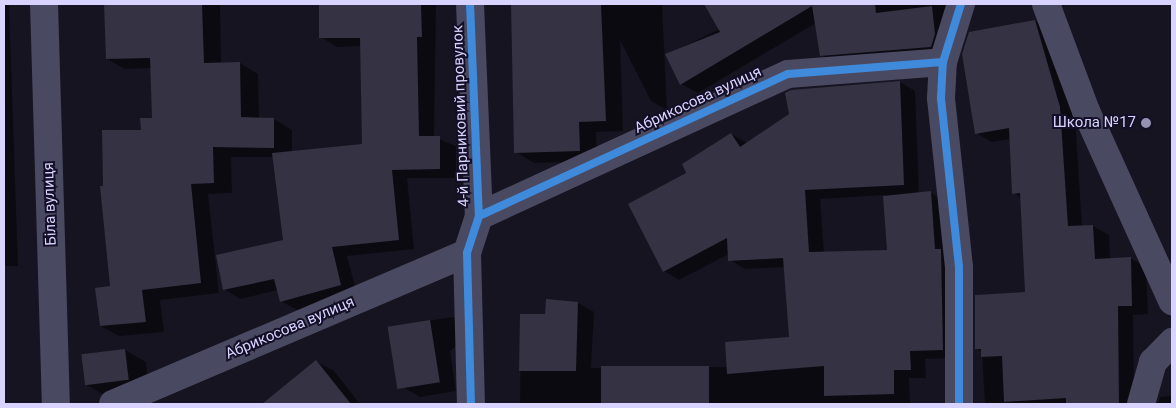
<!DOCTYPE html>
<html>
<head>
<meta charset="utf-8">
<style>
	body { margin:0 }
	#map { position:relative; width:1176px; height:408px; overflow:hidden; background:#161421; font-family:Roboto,sans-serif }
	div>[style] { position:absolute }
	.shadow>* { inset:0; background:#0007 }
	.building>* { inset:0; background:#343243; transform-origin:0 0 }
	.street>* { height:28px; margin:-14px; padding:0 14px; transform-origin:14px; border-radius:14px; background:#4a4962 }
	.cycleway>* { height:8px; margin:-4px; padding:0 4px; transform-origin:4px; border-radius:4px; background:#408adc }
	.dots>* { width:14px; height:14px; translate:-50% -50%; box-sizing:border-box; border:2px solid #130f26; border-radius:50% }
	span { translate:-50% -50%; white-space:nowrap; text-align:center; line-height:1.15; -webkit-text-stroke:4px #130f26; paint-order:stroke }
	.street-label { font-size:15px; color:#d9d4ff }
	.poi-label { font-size:15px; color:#d9d4ff }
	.right { translate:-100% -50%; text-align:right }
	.frame { position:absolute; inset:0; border:5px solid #d9d4ff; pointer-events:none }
</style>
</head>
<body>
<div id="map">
	<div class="shadow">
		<i style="clip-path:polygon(4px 4px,9px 4px,18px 266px,4px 266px)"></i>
		<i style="clip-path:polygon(106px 4px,220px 4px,221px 63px,240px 63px,258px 74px,259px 119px,274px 119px,292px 130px,292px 152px,363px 145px,361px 46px,337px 47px,321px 37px,320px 4px,436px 4px,434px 137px,456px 146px,456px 178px,407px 178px,414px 249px,347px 256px,357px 294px,297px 310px,281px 301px,278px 290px,240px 299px,224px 289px,284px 241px,274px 157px,231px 157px,232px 193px,208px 194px,219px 293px,160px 300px,164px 332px,119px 336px,101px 326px,111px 287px,105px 187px,153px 119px,152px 68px,125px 69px,107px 59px)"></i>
		<i style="clip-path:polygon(512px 4px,662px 4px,667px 110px,651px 101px,620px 40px,623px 131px,596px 132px,597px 161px,534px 163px,516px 152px)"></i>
		<i style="clip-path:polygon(706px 4px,947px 4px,948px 56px,838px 65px,822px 55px,816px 23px,698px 93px,681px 84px,667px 54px,720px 29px)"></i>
		<i style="clip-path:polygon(1035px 21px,1051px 30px,1075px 117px,1082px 227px,1093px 226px,1109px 235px,1110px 259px,1130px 258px,1146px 267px,1148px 314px,1133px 315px,1134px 401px,1139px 404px,985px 404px,982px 352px,976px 348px,1027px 293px,1021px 198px,1014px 193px,1011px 139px,992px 142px,976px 133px)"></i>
		<i style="clip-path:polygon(evenodd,900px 82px,915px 91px,919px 194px,931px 193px,946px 202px,959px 358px,925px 359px,926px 378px,909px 378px,910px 403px,520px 404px,521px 316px,546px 315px,547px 301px,578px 303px,594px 312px,591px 368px,728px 367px,791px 338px,785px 267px,745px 269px,730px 260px,729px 254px,679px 280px,664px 271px,688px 173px,731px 134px,747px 143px,900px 82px,884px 195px,888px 251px,824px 253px,820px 199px,884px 195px)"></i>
		<i style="clip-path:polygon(453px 317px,470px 327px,470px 334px,450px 351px,456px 391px,420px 397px,403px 387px,388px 327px)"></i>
		<i style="clip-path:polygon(125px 350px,146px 362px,149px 391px,106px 396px,85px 384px)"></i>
		<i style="clip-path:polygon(317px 362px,334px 371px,360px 404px,264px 404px)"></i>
		<i style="clip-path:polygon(1172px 396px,1172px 404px,1158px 404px,1160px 397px)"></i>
	</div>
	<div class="building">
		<i style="clip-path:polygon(104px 4px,202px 4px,204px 63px,240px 62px,241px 117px,274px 118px,274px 148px,213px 147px,214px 183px,191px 184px,201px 283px,142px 290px,146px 322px,100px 326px,95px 288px,110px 286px,100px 186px,103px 186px,102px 130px,141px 130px,140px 118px,152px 118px,150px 58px,106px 59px)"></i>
		<i style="clip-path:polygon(319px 4px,421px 4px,422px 37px,417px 37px,419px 136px,440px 136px,440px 169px,392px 170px,399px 240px,332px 247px,341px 285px,280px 302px,274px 279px,223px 290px,216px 255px,283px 240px,272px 153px,362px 144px,360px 38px,319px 38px)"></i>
		<i style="clip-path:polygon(511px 4px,601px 5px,606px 121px,579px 122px,580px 151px,514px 153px)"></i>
		<i style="clip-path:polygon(704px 4px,875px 4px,876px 13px,932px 6px,935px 34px,931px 47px,820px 56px,812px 6px,680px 85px,665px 54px,720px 32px)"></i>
		<i style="clip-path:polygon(1035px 20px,1060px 107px,1068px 226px,1093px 225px,1095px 259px,1131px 257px,1132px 306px,1118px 306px,1119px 404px,1066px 404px,1066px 398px,1004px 402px,1002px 356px,981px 357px,981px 349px,975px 349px,975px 295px,1025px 292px,1020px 193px,1012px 194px,1009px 128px,975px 134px,962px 54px,969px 32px)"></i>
		<i style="clip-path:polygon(900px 81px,904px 185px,805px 190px,809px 252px,887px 250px,883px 196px,931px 191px,935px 249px,941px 249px,943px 350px,910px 351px,911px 370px,894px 370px,894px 394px,824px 396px,824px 366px,727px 374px,725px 342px,789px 337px,783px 258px,728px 261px,727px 238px,663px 272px,628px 204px,686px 173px,682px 164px,731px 133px,740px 147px,789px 114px,785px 93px,791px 90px)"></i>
		<i style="clip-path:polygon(546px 299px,578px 302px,576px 371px,519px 371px,520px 314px,545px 314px)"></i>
		<i style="left:430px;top:320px;width:63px;height:43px;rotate:81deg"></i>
		<i style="left:125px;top:349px;width:31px;height:44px;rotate:83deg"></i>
		<i style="clip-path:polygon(316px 360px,351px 404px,262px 404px)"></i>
		<i style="left:601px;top:366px;width:108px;height:38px"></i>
	</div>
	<div class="street">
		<i style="left:44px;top:4px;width:400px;rotate:88.3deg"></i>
		<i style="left:470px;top:4px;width:212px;rotate:87.6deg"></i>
		<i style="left:479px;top:216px;width:39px;rotate:108deg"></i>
		<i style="left:467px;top:253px;width:151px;rotate:88.5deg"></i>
		<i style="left:1046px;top:4px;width:114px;rotate:69.5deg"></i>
		<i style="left:1086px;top:111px;width:209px;rotate:65.6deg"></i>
		<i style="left:479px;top:216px;width:340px;rotate:-24.7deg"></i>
		<i style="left:788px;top:74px;width:155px;rotate:-4.4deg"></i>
		<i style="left:113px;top:404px;width:385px;rotate:-23.1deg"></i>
		<i style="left:959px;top:404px;width:137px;rotate:-90deg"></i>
		<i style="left:959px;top:267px;width:170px;rotate:-96.1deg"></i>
		<i style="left:941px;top:98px;width:36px;rotate:-87deg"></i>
		<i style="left:943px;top:62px;width:61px;rotate:-72.8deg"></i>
		<i style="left:1141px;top:404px;width:44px;rotate:-74.1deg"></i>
		<i style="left:1153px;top:362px;width:28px;rotate:-46deg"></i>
	</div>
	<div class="cycleway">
		<i style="left:470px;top:4px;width:212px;rotate:87.6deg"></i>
		<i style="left:479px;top:216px;width:39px;rotate:108deg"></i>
		<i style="left:467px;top:253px;width:151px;rotate:88.5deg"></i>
		<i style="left:479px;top:216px;width:340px;rotate:-24.7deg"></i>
		<i style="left:788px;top:74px;width:155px;rotate:-4.4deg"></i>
		<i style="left:959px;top:404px;width:137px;rotate:-90deg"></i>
		<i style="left:959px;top:267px;width:170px;rotate:-96.1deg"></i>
		<i style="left:941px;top:98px;width:36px;rotate:-87deg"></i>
		<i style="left:943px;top:62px;width:61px;rotate:-72.8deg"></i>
	</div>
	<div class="dots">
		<i style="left:1146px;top:123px;background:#9591b1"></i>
	</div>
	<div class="street-label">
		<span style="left:698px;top:100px;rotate:-25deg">Абрикосова вулиця</span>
		<span style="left:461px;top:116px;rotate:-92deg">4-й Парниковий провулок</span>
		<span style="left:50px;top:204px;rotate:-92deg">Біла вулиця</span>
		<span style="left:290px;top:328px;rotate:-23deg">Абрикосова вулиця</span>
	</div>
	<div class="poi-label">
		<span class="right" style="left:1136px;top:123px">Школа №17</span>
	</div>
	<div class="frame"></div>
</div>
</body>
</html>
